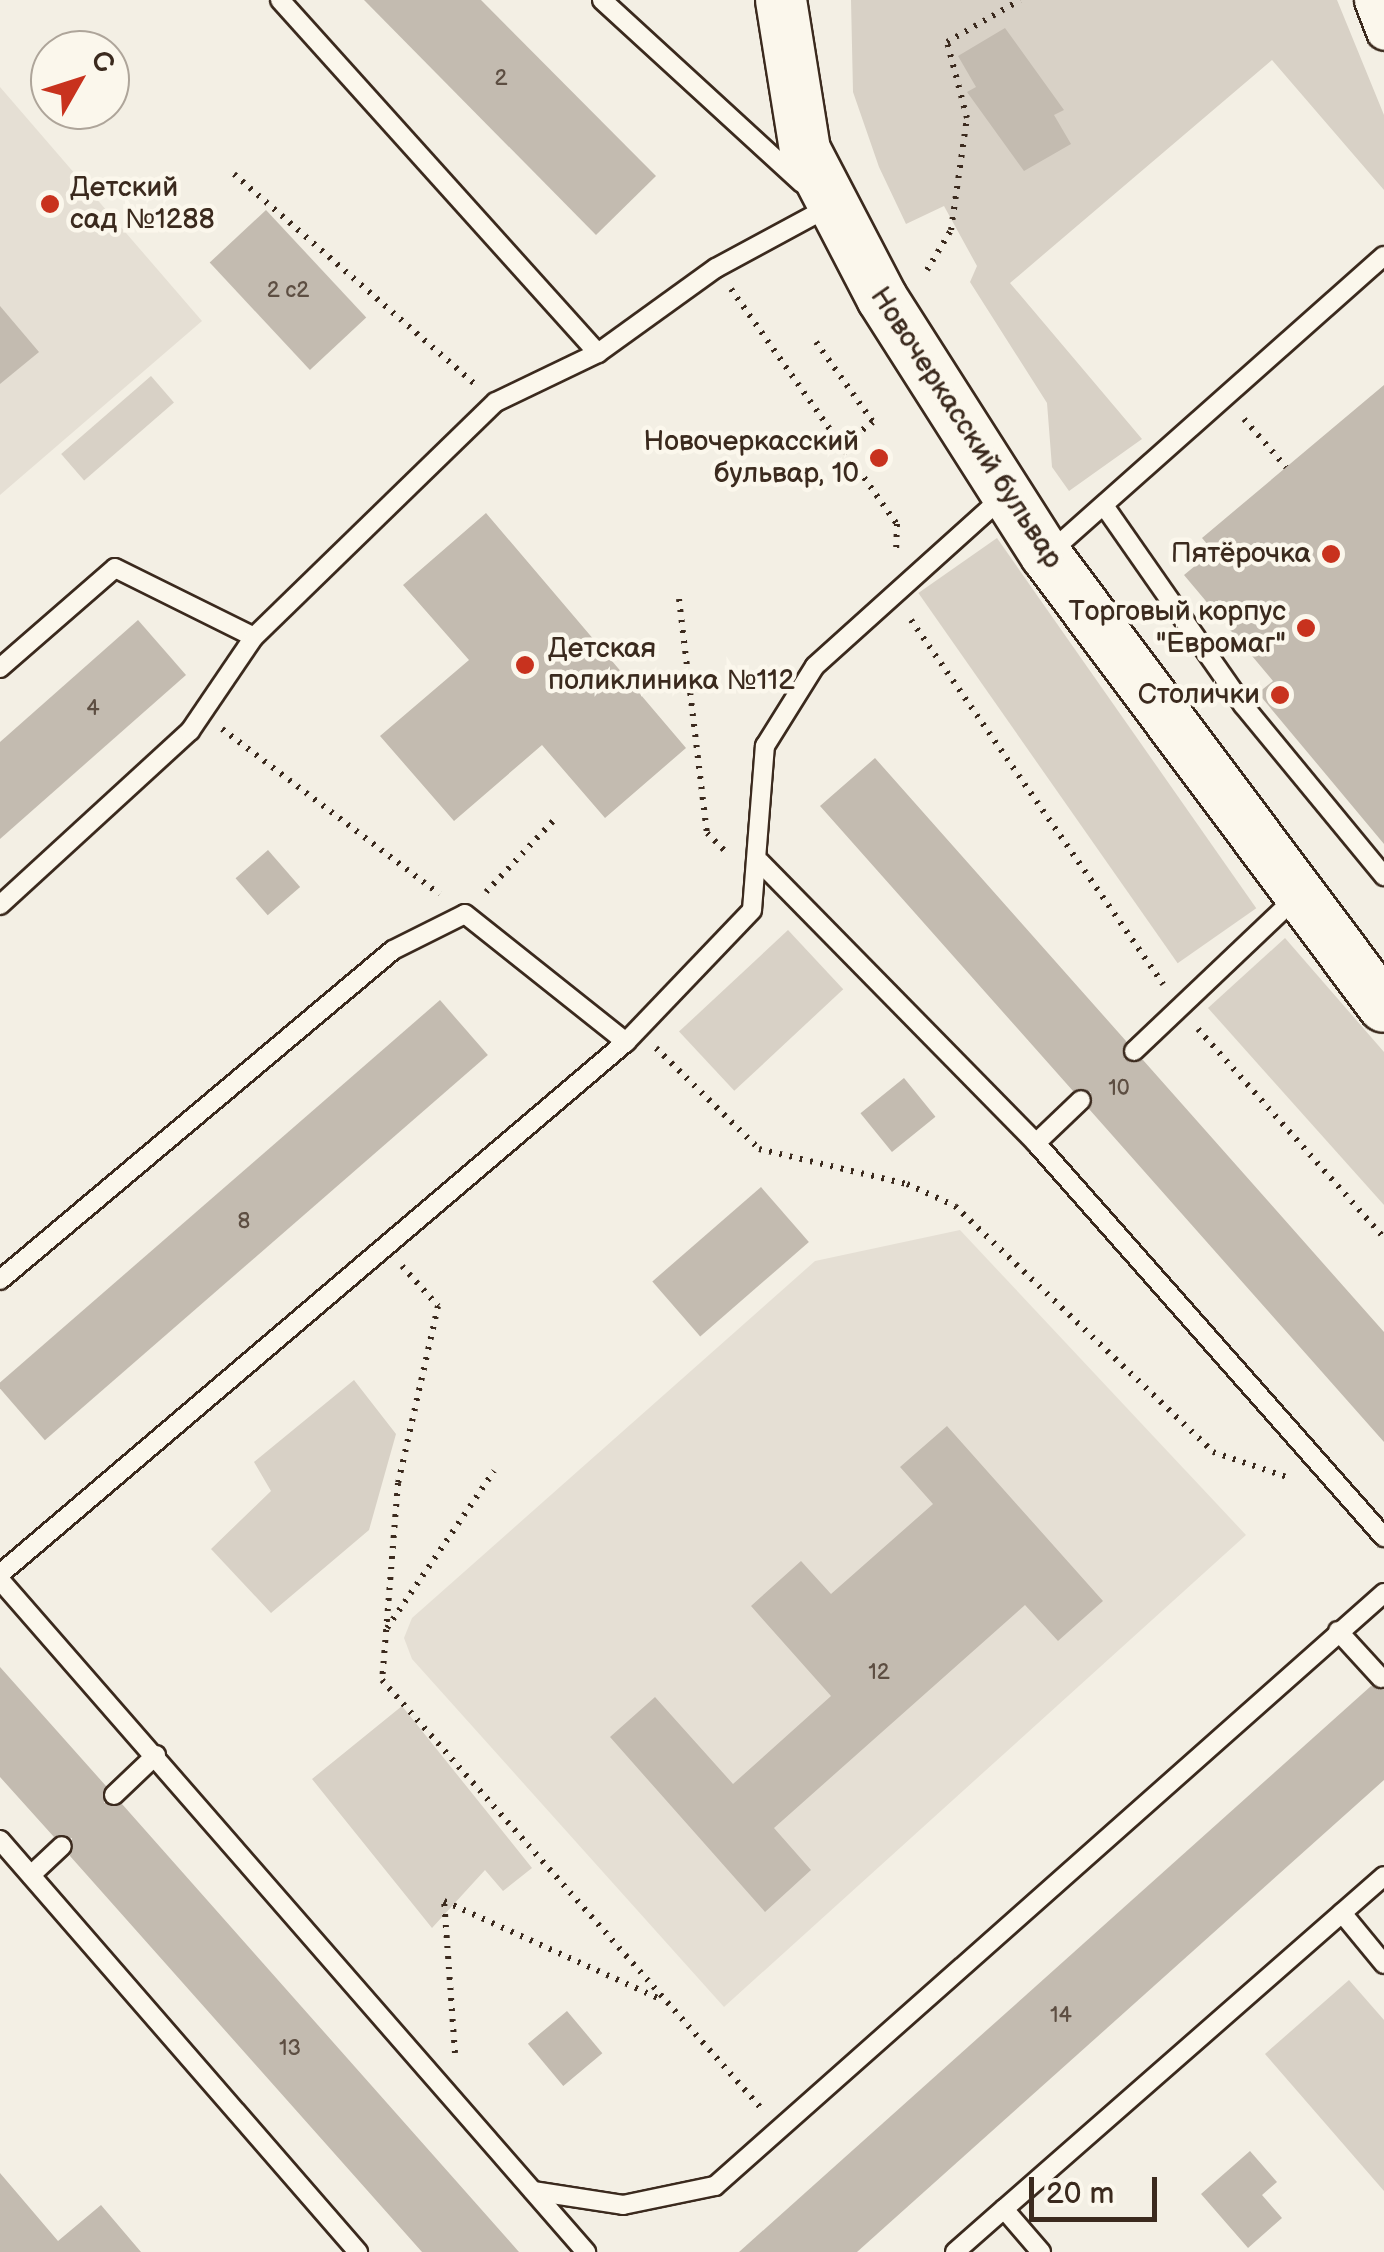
<!DOCTYPE html>
<html>
<head>
<meta charset="utf-8">
<style>
	body { margin:0 }
	#map { position:relative; width:1384px; height:2252px; overflow:hidden; background:#f3efe4; font-family:"Balsamiq Sans",sans-serif }
	div>[style] { position:absolute }
	.built>* { inset:0; background:#e5dfd4 }
	.green>* { inset:0; background:#d8d1c6; transform-origin:0 0 }
	.building>* { inset:0; background:#c3bbb0; transform-origin:0 0 }
	.path>* { height:6px; margin-top:-3px; transform-origin:0; background:repeating-linear-gradient(90deg,#3b2a1e 0 2.5px,transparent 0 10.5px) }
	.roads { filter:drop-shadow(2px 0 #3b2a1e) drop-shadow(-2px 0 #3b2a1e) drop-shadow(0 2px #3b2a1e) drop-shadow(0 -2px #3b2a1e) }
	.lane>* { height:18px; margin:-9px; padding:0 9px; transform-origin:9px; border-radius:9px; background:#fbf7ec }
	.street>* { height:35px; margin:-17.5px; padding:0 17.5px; transform-origin:17.5px; border-radius:17.5px; background:#fbf7ec }
	.secondary>* { height:50px; margin:-25px; padding:0 25px; transform-origin:25px; border-radius:25px; background:#fbf7ec }
	.dots>* { width:28px; height:28px; translate:-50% -50%; box-sizing:border-box; border:5px solid #fbf7ec; border-radius:50% }
	span { translate:-50% -50%; white-space:nowrap; text-align:center; line-height:1.15; -webkit-text-stroke:9px #fbf7ec; paint-order:stroke }
	.number-label { font-size:22px; color:#5d4e42 }
	.number-label span { -webkit-text-stroke-width:0 }
	.poi-label { font-size:28px; color:#3b2a1e }
	.left { translate:0 -50%; text-align:left }
	.right { translate:-100% -50%; text-align:right }
	.street-label { font-size:28px; color:#3b2a1e }
	.north { position:absolute; left:30px; top:30px; width:100px; height:100px; box-sizing:border-box; background:#fbf7ec; border:2px solid #aea59a; border-radius:50%; rotate:51deg; font-size:28px; font-weight:700; line-height:40px; text-align:center; color:#3b2a1e }
	.north::after { content:''; display:block; margin:auto; width:35px; height:45px; background:#c8321e; clip-path:polygon(50% 0,100% 100%,50% 72%,0 100%) }
	.scale { position:absolute; left:1029px; top:2177px; width:128px; height:45px; box-sizing:border-box; border:5px solid #3b2a1e; border-top:0; padding-left:12px; font-size:30px; line-height:35px; white-space:nowrap; color:#3b2a1e; -webkit-text-stroke:8px #fbf7ec; paint-order:stroke }
</style>
</head>
<body>
<div id="map">
	<div class="built">
		<i style="clip-path:polygon(0 87px,202px 321px,0 495px)"></i>
		<i style="clip-path:polygon(960px 1230px,1246px 1535px,724px 2007px,412px 1659px,404px 1638px,412px 1618px,815px 1261px)"></i>
	</div>
	<div class="green">
		<i style="clip-path:polygon(851px 0,1337px 0,1384px 115px,1384px 190px,1272px 60px,1010px 283px,1142px 439px,1069px 491px,1052px 467px,1047px 403px,970px 282px,977px 266px,944px 206px,906px 224px,879px 167px,853px 92px)"></i>
		<i style="left:151px;top:376px;width:35px;height:119px;rotate:49deg"></i>
		<i style="left:997px;top:538px;width:452px;height:96px;rotate:55deg"></i>
		<i style="left:788px;top:930px;width:81px;height:149px;rotate:47deg"></i>
		<i style="clip-path:polygon(1285px 938px,1384px 1052px,1384px 1205px,1208px 1008px)"></i>
		<i style="clip-path:polygon(354px 1380px,396px 1434px,369px 1530px,271px 1613px,211px 1549px,271px 1491px,254px 1462px)"></i>
		<i style="clip-path:polygon(402px 1706px,532px 1868px,503px 1891px,485px 1870px,432px 1928px,312px 1779px)"></i>
		<i style="clip-path:polygon(1349px 1980px,1384px 2020px,1384px 2191px,1265px 2054px)"></i>
	</div>
	<div class="building">
		<i style="clip-path:polygon(364px 0,481px 0,656px 176px,596px 235px)"></i>
		<i style="clip-path:polygon(1005px 28px,1064px 110px,1054px 115px,1071px 144px,1024px 171px,967px 92px,976px 87px,958px 56px)"></i>
		<i style="left:266px;top:210px;width:147px;height:77px;rotate:47deg"></i>
		<i style="clip-path:polygon(0 306px,39px 352px,0 384px)"></i>
		<i style="clip-path:polygon(1384px 385px,1384px 844px,1258px 693px,1273px 681px,1184px 575px,1213px 551px,1202px 538px)"></i>
		<i style="clip-path:polygon(486px 513px,686px 748px,605px 818px,542px 745px,454px 821px,380px 736px,469px 660px,403px 585px)"></i>
		<i style="clip-path:polygon(138px 620px,186px 675px,0 839px,0 742px)"></i>
		<i style="clip-path:polygon(875px 758px,1126px 1041px,1124px 1059px,1143px 1060px,1384px 1332px,1384px 1442px,1089px 1109px,1091px 1092px,1073px 1091px,820px 806px)"></i>
		<i style="left:268px;top:850px;width:49px;height:43px;rotate:49deg"></i>
		<i style="left:440px;top:1000px;width:73px;height:587px;rotate:49deg"></i>
		<i style="left:904px;top:1078px;width:50px;height:56px;rotate:51deg"></i>
		<i style="left:761px;top:1187px;width:73px;height:144px;rotate:49deg"></i>
		<i style="clip-path:polygon(947px 1426px,1103px 1601px,1058px 1641px,1025px 1605px,774px 1828px,811px 1870px,765px 1912px,610px 1737px,655px 1697px,733px 1784px,831px 1696px,751px 1606px,801px 1561px,831px 1594px,933px 1504px,900px 1467px)"></i>
		<i style="clip-path:polygon(0 1667px,106px 1786px,104px 1803px,122px 1804px,519px 2252px,422px 2252px,70px 1856px,72px 1838px,54px 1837px,0 1777px)"></i>
		<i style="clip-path:polygon(1371px 1686px,1384px 1690px,1384px 1780px,857px 2252px,739px 2252px)"></i>
		<i style="left:567px;top:2011px;width:55px;height:51px;rotate:50deg"></i>
		<i style="clip-path:polygon(1250px 2151px,1277px 2182px,1262px 2195px,1282px 2218px,1248px 2248px,1201px 2194px)"></i>
		<i style="clip-path:polygon(0 2173px,58px 2241px,101px 2205px,141px 2252px,0 2252px)"></i>
	</div>
	<div class="path">
		<i style="left:234px;top:174px;width:321px;rotate:41.1deg"></i>
		<i style="left:927px;top:270px;width:47px;rotate:-59deg"></i>
		<i style="left:951px;top:230px;width:113px;rotate:-81.9deg"></i>
		<i style="left:967px;top:118px;width:79px;rotate:-104.7deg"></i>
		<i style="left:947px;top:42px;width:84px;rotate:-29.9deg"></i>
		<i style="left:731px;top:289px;width:288px;rotate:54.8deg"></i>
		<i style="left:897px;top:524px;width:30px;rotate:92deg"></i>
		<i style="left:816px;top:342px;width:98px;rotate:54.5deg"></i>
		<i style="left:873px;top:422px;width:39px;rotate:143deg"></i>
		<i style="left:1244px;top:419px;width:64px;rotate:48.8deg"></i>
		<i style="left:679px;top:599px;width:236px;rotate:83.2deg"></i>
		<i style="left:707px;top:833px;width:27px;rotate:45deg"></i>
		<i style="left:911px;top:620px;width:443px;rotate:55.3deg"></i>
		<i style="left:222px;top:729px;width:273px;rotate:37.2deg"></i>
		<i style="left:486px;top:892px;width:103px;rotate:-46.6deg"></i>
		<i style="left:1198px;top:1029px;width:280px;rotate:48.3deg"></i>
		<i style="left:656px;top:1048px;width:144px;rotate:44.4deg"></i>
		<i style="left:759px;top:1149px;width:152px;rotate:13.3deg"></i>
		<i style="left:907px;top:1184px;width:53px;rotate:24.6deg"></i>
		<i style="left:955px;top:1206px;width:356px;rotate:43.6deg"></i>
		<i style="left:1213px;top:1452px;width:81px;rotate:18.7deg"></i>
		<i style="left:402px;top:1266px;width:54px;rotate:48deg"></i>
		<i style="left:438px;top:1306px;width:181px;rotate:102.7deg"></i>
		<i style="left:398px;top:1483px;width:198px;rotate:94.6deg"></i>
		<i style="left:382px;top:1680px;width:570px;rotate:48.48deg"></i>
		<i style="left:387px;top:1628px;width:190px;rotate:-55.7deg"></i>
		<i style="left:455px;top:2053px;width:152px;rotate:-94.1deg"></i>
		<i style="left:444px;top:1901px;width:239px;rotate:24.4deg"></i>
	</div>
	<div class="roads">
		<div class="lane">
			<i style="left:280px;top:0;width:475px;rotate:48deg"></i>
			<i style="left:602px;top:0;width:271px;rotate:42.5deg"></i>
			<i style="left:1105px;top:507px;width:241px;rotate:55.1deg"></i>
			<i style="left:1243px;top:705px;width:222px;rotate:50.5deg"></i>
			<i style="left:1048px;top:554px;width:449px;rotate:-41.6deg"></i>
			<i style="left:0;top:668px;width:152px;rotate:-41deg"></i>
			<i style="left:115px;top:568px;width:155px;rotate:26.4deg"></i>
			<i style="left:760px;top:862px;width:394px;rotate:45.5deg"></i>
			<i style="left:1036px;top:1143px;width:526px;rotate:48.55deg"></i>
			<i style="left:0;top:905px;width:258px;rotate:-42.5deg"></i>
			<i style="left:190px;top:731px;width:114px;rotate:-55.8deg"></i>
			<i style="left:254px;top:637px;width:337px;rotate:-44.2deg"></i>
			<i style="left:496px;top:402px;width:113px;rotate:-25.7deg"></i>
			<i style="left:598px;top:353px;width:145px;rotate:-35.8deg"></i>
			<i style="left:716px;top:268px;width:128px;rotate:-28.4deg"></i>
			<i style="left:1134px;top:1051px;width:222px;rotate:-43.5deg"></i>
			<i style="left:1036px;top:1143px;width:62px;rotate:-43.7deg"></i>
			<i style="left:0;top:1280px;width:513px;rotate:-40.02deg"></i>
			<i style="left:393px;top:950px;width:80px;rotate:-26.6deg"></i>
			<i style="left:465px;top:914px;width:206px;rotate:38.5deg"></i>
			<i style="left:0;top:1574px;width:822px;rotate:-40.36deg"></i>
			<i style="left:626px;top:1042px;width:182px;rotate:-46.3deg"></i>
			<i style="left:752px;top:910px;width:165px;rotate:-85.5deg"></i>
			<i style="left:765px;top:746px;width:94px;rotate:-58deg"></i>
			<i style="left:815px;top:666px;width:257px;rotate:-42deg"></i>
			<i style="left:0;top:1580px;width:892px;rotate:48.91deg"></i>
			<i style="left:1338px;top:1631px;width:64px;rotate:47.5deg"></i>
			<i style="left:114px;top:1795px;width:58px;rotate:-43.6deg"></i>
			<i style="left:0;top:1840px;width:546px;rotate:49.01deg"></i>
			<i style="left:31px;top:1875px;width:42px;rotate:-43.1deg"></i>
			<i style="left:1342px;top:1913px;width:66px;rotate:50.5deg"></i>
			<i style="left:533px;top:2191px;width:91px;rotate:8.8deg"></i>
			<i style="left:623px;top:2205px;width:94px;rotate:-11.7deg"></i>
			<i style="left:715px;top:2186px;width:894px;rotate:-41.55deg"></i>
			<i style="left:1004px;top:2209px;width:505px;rotate:-41.23deg"></i>
			<i style="left:955px;top:2252px;width:65px;rotate:-41.3deg"></i>
			<i style="left:1004px;top:2209px;width:57px;rotate:49.3deg"></i>
		</div>
		<div class="street">
			<i style="left:1372px;top:0;width:34px;rotate:69deg"></i>
		</div>
		<div class="secondary">
			<i style="left:781px;top:0;width:152px;rotate:80.9deg"></i>
			<i style="left:805px;top:150px;width:167px;rotate:62.5deg"></i>
			<i style="left:882px;top:298px;width:305px;rotate:57.5deg"></i>
			<i style="left:1046px;top:555px;width:564px;rotate:53.21deg"></i>
		</div>
	</div>
	<div class="dots">
		<i style="left:50px;top:204px;background:#c8321e"></i>
		<i style="left:879px;top:458px;background:#c8321e"></i>
		<i style="left:1331px;top:554px;background:#c8321e"></i>
		<i style="left:1306px;top:628px;background:#c8321e"></i>
		<i style="left:525px;top:665px;background:#c8321e"></i>
		<i style="left:1280px;top:695px;background:#c8321e"></i>
	</div>
	<div class="number-label">
		<span style="left:501px;top:79px">2</span>
		<span style="left:288px;top:291px">2 с2</span>
		<span style="left:93px;top:709px">4</span>
		<span style="left:1119px;top:1089px">10</span>
		<span style="left:244px;top:1222px">8</span>
		<span style="left:879px;top:1673px">12</span>
		<span style="left:1061px;top:2016px">14</span>
		<span style="left:290px;top:2049px">13</span>
	</div>
	<div class="poi-label">
		<span class="left" style="left:70px;top:204px">Детский<br>сад №1288</span>
		<span class="right" style="left:859px;top:458px">Новочеркасский<br>бульвар, 10</span>
		<span class="right" style="left:1311px;top:554px">Пятёрочка</span>
		<span class="right" style="left:1286px;top:628px">Торговый корпус<br>"Евромаг"</span>
		<span class="left" style="left:548px;top:665px">Детская<br>поликлиника №112</span>
		<span class="right" style="left:1260px;top:695px">Столички</span>
	</div>
	<div class="street-label">
		<span style="left:966px;top:428px;rotate:57deg">Новочеркасский бульвар</span>
	</div>
	<div class="north">С</div>
	<div class="scale">20 m</div>
</div>
</body>
</html>
